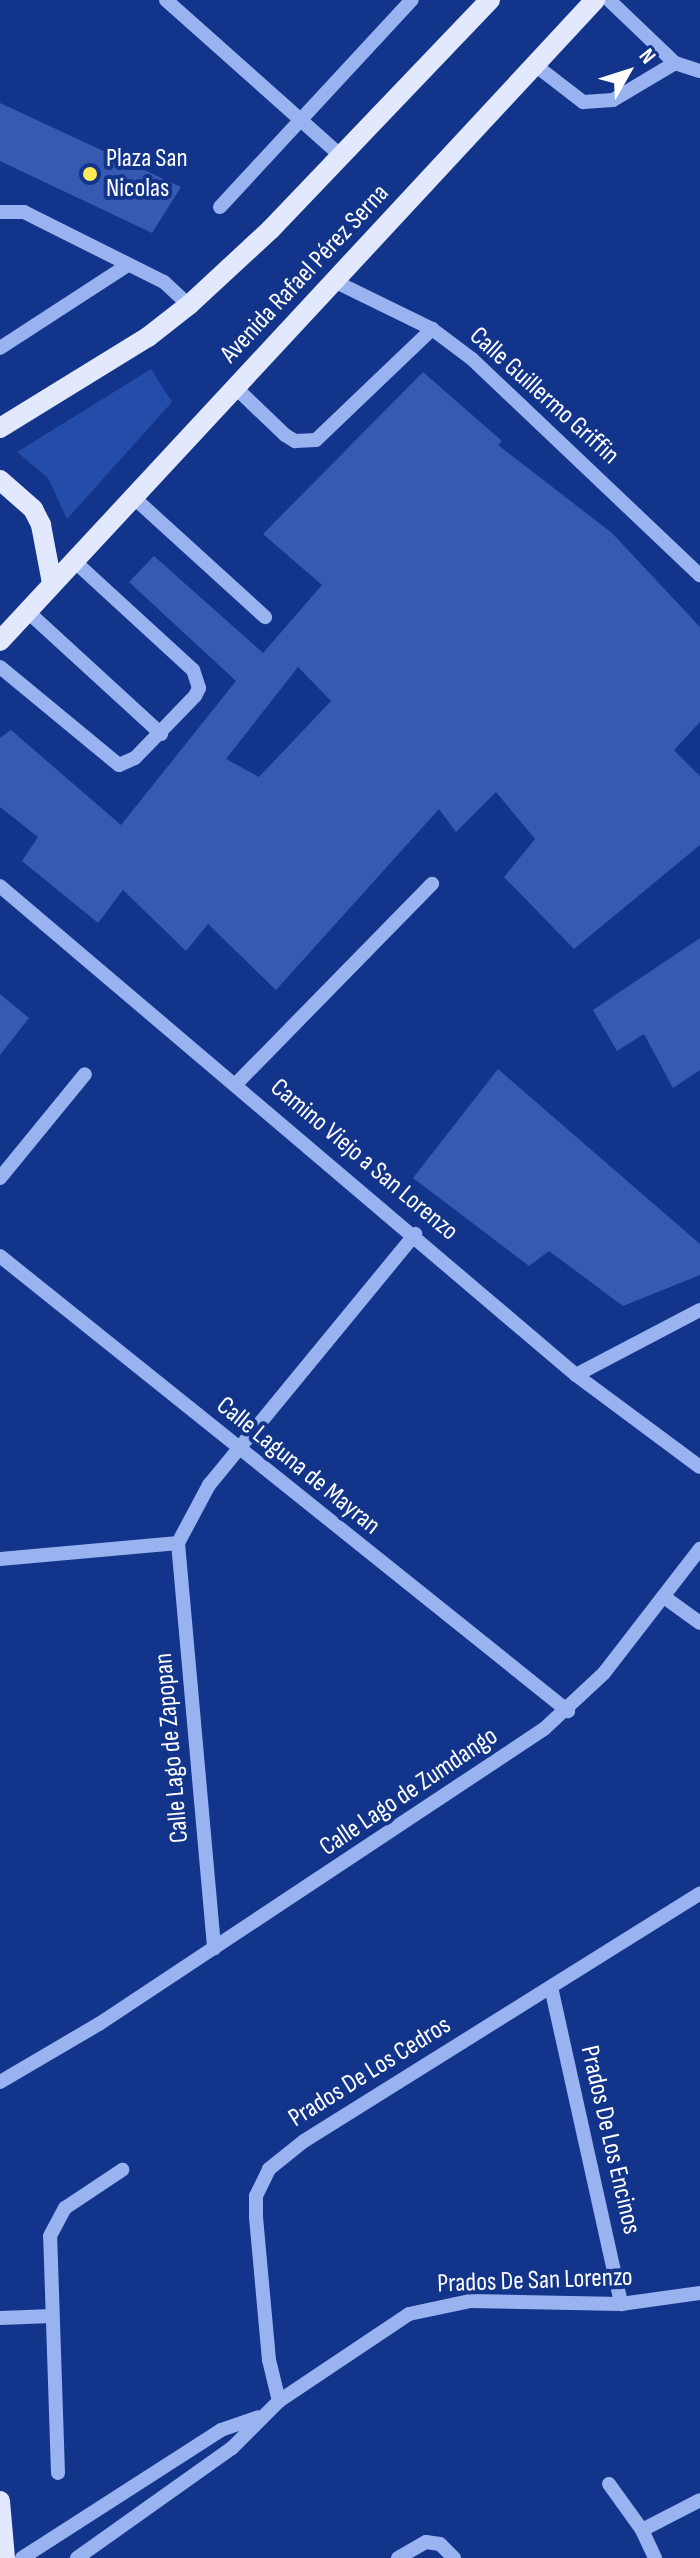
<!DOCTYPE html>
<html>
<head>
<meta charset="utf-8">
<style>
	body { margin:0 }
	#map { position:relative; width:700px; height:2558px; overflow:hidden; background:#12348a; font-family:"Sofia Sans Condensed",sans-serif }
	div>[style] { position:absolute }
	.green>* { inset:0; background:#244ca9 }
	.building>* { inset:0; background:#365ab2 }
	.minor>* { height:14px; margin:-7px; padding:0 7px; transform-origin:7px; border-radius:7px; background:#99b3f0 }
	.major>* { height:20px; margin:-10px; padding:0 10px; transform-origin:10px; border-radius:10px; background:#e2e9ff }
	.dots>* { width:22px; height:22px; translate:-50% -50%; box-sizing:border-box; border:4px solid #12348a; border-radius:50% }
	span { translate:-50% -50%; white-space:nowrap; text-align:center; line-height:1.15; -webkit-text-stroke:8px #12348a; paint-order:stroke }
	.poi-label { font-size:26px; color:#fff }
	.left { translate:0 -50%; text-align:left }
	.street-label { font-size:26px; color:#fff }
	.north { position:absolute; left:588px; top:32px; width:80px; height:80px; -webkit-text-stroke:6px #12348a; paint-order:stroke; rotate:51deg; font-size:22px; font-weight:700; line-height:32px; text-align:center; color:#fff }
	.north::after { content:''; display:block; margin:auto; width:28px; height:36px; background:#fff; clip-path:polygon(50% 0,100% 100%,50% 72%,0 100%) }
</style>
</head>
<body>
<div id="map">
	<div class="green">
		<i style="clip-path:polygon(151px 369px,172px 402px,67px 519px,48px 478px,17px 452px)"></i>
	</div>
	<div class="building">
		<i style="clip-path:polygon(0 103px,181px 187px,152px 233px,0 161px)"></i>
		<i style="clip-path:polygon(evenodd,423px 372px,502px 441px,498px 445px,612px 533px,700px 627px,700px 722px,674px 750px,700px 776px,700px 845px,574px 949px,504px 877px,535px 839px,496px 792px,456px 832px,439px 809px,276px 990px,208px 924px,186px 951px,123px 890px,98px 923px,22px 861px,38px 837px,0 807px,0 738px,11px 730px,121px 825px,236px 681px,129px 582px,154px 556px,263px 653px,322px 585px,263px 534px,423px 372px,298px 667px,331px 701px,259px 777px,226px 759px,298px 667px)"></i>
		<i style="clip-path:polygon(700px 938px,700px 1070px,673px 1088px,644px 1034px,617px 1051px,593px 1010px)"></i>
		<i style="clip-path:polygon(0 994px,29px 1018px,0 1055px)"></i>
		<i style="clip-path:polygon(498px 1069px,700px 1244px,700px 1275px,623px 1306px,549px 1251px,529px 1266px,413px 1178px)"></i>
	</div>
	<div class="minor">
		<i style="left:166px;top:0;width:236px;rotate:41.7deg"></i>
		<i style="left:609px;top:0;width:91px;rotate:43.7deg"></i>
		<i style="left:675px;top:63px;width:26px;rotate:18deg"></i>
		<i style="left:535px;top:65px;width:61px;rotate:37.6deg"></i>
		<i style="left:583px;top:102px;width:30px;rotate:-4deg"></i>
		<i style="left:613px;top:100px;width:72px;rotate:-30.8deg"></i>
		<i style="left:220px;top:207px;width:282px;rotate:-47.2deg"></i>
		<i style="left:0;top:212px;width:24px"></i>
		<i style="left:24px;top:212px;width:157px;rotate:26.6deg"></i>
		<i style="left:164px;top:282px;width:34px;rotate:43deg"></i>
		<i style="left:336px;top:282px;width:107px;rotate:26.1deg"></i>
		<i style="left:432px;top:329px;width:50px;rotate:36.9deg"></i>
		<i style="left:472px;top:359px;width:314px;rotate:43.5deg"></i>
		<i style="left:0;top:348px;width:153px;rotate:-33deg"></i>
		<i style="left:236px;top:388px;width:68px;rotate:43.8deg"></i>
		<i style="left:285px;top:435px;width:12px;rotate:31deg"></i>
		<i style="left:295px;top:441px;width:21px;rotate:-3deg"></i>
		<i style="left:316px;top:440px;width:161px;rotate:-43.7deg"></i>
		<i style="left:132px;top:496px;width:180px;rotate:42.3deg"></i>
		<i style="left:27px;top:611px;width:182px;rotate:42.5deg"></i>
		<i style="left:0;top:667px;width:154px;rotate:39.5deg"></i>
		<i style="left:119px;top:765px;width:17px;rotate:-24deg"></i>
		<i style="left:135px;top:758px;width:86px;rotate:-45.9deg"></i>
		<i style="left:195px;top:696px;width:9px;rotate:-63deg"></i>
		<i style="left:199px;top:688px;width:19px;rotate:-108deg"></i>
		<i style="left:193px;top:670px;width:164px;rotate:-137.5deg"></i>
		<i style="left:0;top:886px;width:756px;rotate:40.33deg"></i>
		<i style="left:576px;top:1375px;width:154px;rotate:36.6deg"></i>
		<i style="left:237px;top:1083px;width:279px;rotate:-45.6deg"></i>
		<i style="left:0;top:1178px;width:134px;rotate:-50.7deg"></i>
		<i style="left:0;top:1256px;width:728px;rotate:38.7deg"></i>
		<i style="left:576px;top:1375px;width:140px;rotate:-27.7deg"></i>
		<i style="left:178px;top:1543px;width:407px;rotate:84.9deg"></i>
		<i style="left:178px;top:1543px;width:66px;rotate:-61.9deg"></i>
		<i style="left:209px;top:1485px;width:325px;rotate:-50.6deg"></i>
		<i style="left:0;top:1559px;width:179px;rotate:-5.1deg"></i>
		<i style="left:664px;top:1597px;width:44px;rotate:35.8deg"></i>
		<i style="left:551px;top:1987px;width:325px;rotate:77.5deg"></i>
		<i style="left:0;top:2082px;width:115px;rotate:-30.4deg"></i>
		<i style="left:99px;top:2024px;width:534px;rotate:-33.54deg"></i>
		<i style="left:544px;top:1729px;width:82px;rotate:-43deg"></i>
		<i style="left:604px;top:1673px;width:157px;rotate:-52.3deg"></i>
		<i style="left:0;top:2318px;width:52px;rotate:-2.2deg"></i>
		<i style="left:279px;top:2401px;width:42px;rotate:-103.7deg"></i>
		<i style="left:269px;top:2360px;width:144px;rotate:-95.2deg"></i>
		<i style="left:256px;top:2217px;width:21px;rotate:-90deg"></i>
		<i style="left:256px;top:2196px;width:30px;rotate:-64deg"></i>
		<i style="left:269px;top:2169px;width:45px;rotate:-38.7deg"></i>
		<i style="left:304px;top:2141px;width:467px;rotate:-32deg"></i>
		<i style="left:58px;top:2473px;width:237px;rotate:-91.9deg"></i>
		<i style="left:50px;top:2236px;width:32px;rotate:-62deg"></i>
		<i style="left:65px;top:2208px;width:69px;rotate:-33.7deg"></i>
		<i style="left:609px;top:2484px;width:57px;rotate:54.3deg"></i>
		<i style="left:642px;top:2530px;width:65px;rotate:-27.3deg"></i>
		<i style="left:642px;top:2530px;width:31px;rotate:65deg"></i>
		<i style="left:22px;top:2558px;width:237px;rotate:-32.7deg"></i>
		<i style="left:221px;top:2430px;width:39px;rotate:-19deg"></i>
		<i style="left:77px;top:2558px;width:190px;rotate:-35.4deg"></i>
		<i style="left:232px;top:2448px;width:66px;rotate:-45deg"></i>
		<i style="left:279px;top:2401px;width:156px;rotate:-33.8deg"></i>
		<i style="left:409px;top:2314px;width:62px;rotate:-12deg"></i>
		<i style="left:470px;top:2301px;width:151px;rotate:1.1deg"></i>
		<i style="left:621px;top:2304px;width:80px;rotate:-7.9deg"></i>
		<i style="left:398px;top:2558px;width:32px;rotate:-30deg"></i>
		<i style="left:426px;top:2542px;width:14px;rotate:8deg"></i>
		<i style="left:440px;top:2544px;width:20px;rotate:45deg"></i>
	</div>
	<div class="major">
		<i style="left:0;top:428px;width:174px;rotate:-31.6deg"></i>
		<i style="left:148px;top:337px;width:52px;rotate:-38deg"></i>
		<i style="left:189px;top:305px;width:112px;rotate:-42.8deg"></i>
		<i style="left:271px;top:229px;width:317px;rotate:-46.3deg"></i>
		<i style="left:0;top:480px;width:44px;rotate:41.3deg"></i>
		<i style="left:33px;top:509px;width:18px;rotate:63deg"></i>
		<i style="left:41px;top:525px;width:59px;rotate:79.3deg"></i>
		<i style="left:0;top:641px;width:875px;rotate:-47.13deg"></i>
		<i style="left:0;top:2501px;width:57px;rotate:85deg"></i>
	</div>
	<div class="dots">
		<i style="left:90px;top:174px;background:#ffe958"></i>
	</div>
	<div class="poi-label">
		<span class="left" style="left:106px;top:174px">Plaza San<br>Nicolas</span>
	</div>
	<div class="street-label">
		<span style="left:305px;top:274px;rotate:-47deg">Avenida Rafael Pérez Serna</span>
		<span style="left:544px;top:396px;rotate:42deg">Calle Guillermo Griffin</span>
		<span style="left:364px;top:1160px;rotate:40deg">Camino Viejo a San Lorenzo</span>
		<span style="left:298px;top:1466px;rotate:39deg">Calle Laguna de Mayran</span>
		<span style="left:172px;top:1748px;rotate:-95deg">Calle Lago de Zapopan</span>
		<span style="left:409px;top:1792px;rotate:-34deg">Calle Lago de Zumdango</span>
		<span style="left:370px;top:2072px;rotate:-32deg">Prados De Los Cedros</span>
		<span style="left:610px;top:2140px;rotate:77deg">Prados De Los Encinos</span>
		<span style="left:535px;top:2281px;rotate:-2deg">Prados De San Lorenzo</span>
	</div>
	<div class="north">N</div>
</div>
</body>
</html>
